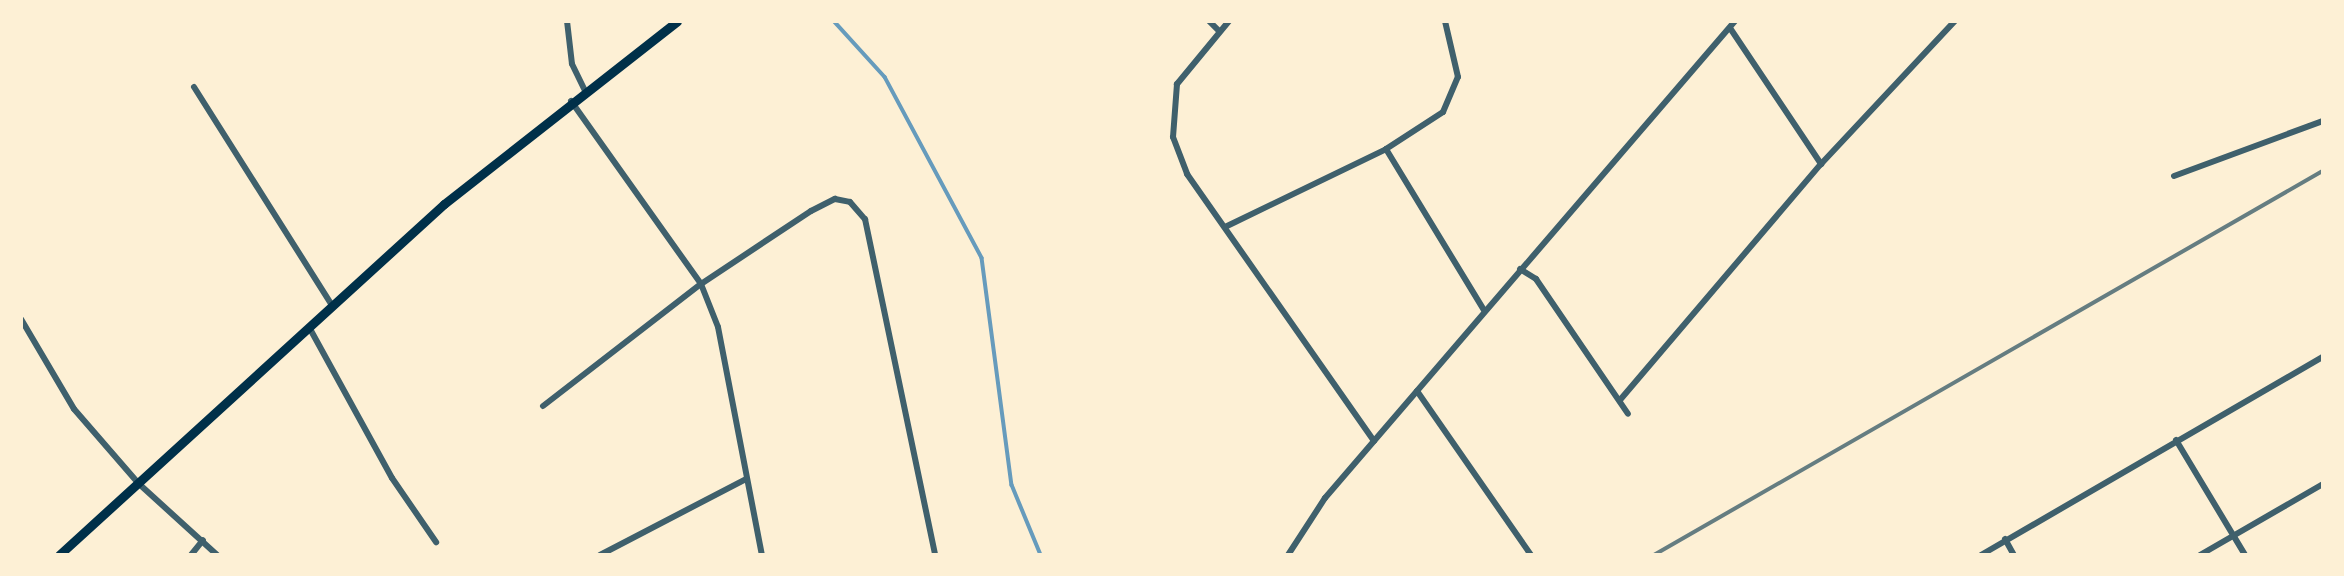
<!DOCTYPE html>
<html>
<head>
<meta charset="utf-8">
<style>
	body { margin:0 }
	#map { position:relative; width:2344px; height:576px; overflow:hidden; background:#fdf0d5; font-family:"Work Sans",sans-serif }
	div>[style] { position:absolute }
	.stream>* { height:3.5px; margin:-1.75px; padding:0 1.75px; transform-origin:1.75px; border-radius:1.75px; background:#669bbc }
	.minor>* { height:6px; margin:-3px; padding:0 3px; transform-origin:3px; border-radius:3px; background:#3f606c }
	.secondary>* { height:9px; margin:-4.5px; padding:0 4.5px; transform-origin:4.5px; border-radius:4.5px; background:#003049 }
	.rail>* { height:3.5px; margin:-1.75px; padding:0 1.75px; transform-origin:1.75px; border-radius:1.75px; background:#657d81 }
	span { translate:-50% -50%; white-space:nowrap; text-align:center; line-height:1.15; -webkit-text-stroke:5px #fdf0d5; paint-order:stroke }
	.frame { position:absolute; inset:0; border:23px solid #fdf0d5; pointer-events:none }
</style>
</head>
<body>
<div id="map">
	<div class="stream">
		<i style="left:834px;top:21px;width:76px;rotate:47.7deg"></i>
		<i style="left:885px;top:77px;width:205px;rotate:61.8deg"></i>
		<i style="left:982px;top:258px;width:229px;rotate:82.5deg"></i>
		<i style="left:1012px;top:485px;width:76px;rotate:67.5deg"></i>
	</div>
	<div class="minor">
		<i style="left:567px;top:21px;width:43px;rotate:83.4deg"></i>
		<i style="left:572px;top:64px;width:30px;rotate:64deg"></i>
		<i style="left:1209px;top:21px;width:13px;rotate:45deg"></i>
		<i style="left:1229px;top:21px;width:82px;rotate:129.5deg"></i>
		<i style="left:1177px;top:84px;width:53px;rotate:94.3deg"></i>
		<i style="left:1173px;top:137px;width:40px;rotate:69deg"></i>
		<i style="left:1187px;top:174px;width:326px;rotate:55deg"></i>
		<i style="left:1730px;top:28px;width:164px;rotate:56.2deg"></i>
		<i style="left:194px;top:87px;width:258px;rotate:57.7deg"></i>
		<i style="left:571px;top:101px;width:224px;rotate:54.6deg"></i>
		<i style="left:701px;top:284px;width:46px;rotate:68.4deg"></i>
		<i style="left:718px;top:327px;width:232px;rotate:79.1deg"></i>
		<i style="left:1386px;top:149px;width:188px;rotate:58.7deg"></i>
		<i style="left:2174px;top:176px;width:159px;rotate:-20.3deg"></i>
		<i style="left:1225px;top:227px;width:179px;rotate:-25.8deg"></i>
		<i style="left:1386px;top:149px;width:68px;rotate:-33deg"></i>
		<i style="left:1443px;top:112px;width:38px;rotate:-67deg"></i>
		<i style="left:1458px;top:77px;width:57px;rotate:-103.1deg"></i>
		<i style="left:1520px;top:269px;width:19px;rotate:32deg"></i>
		<i style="left:1536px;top:279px;width:163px;rotate:55.7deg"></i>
		<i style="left:21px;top:319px;width:104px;rotate:59.5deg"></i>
		<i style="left:74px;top:409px;width:98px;rotate:49.1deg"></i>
		<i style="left:138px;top:483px;width:107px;rotate:42.3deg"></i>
		<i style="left:309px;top:327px;width:172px;rotate:61.2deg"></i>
		<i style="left:392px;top:478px;width:78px;rotate:55.5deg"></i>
		<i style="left:1417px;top:391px;width:200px;rotate:55.2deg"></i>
		<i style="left:1620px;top:400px;width:310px;rotate:-49.6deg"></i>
		<i style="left:1821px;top:164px;width:196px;rotate:-46.9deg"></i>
		<i style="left:543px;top:406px;width:200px;rotate:-37.7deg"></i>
		<i style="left:701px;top:284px;width:132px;rotate:-33.6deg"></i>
		<i style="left:811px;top:211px;width:27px;rotate:-27deg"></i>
		<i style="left:835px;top:199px;width:15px;rotate:11deg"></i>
		<i style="left:850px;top:202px;width:23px;rotate:49deg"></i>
		<i style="left:865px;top:219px;width:343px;rotate:78.2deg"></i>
		<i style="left:2176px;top:440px;width:134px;rotate:59deg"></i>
		<i style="left:2005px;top:539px;width:18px;rotate:61deg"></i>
		<i style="left:191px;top:555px;width:19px;rotate:-51deg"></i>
		<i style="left:600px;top:555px;width:165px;rotate:-27.5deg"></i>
		<i style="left:1288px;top:555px;width:68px;rotate:-57deg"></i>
		<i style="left:1325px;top:498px;width:629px;rotate:-49.32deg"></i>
		<i style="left:1981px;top:555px;width:395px;rotate:-30.1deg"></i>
		<i style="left:2200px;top:555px;width:142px;rotate:-30deg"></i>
	</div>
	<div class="secondary">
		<i style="left:59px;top:555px;width:521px;rotate:-42.36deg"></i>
		<i style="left:444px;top:204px;width:296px;rotate:-38.1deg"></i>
	</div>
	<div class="rail">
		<i style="left:1654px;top:555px;width:771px;rotate:-29.86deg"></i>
	</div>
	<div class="frame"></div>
</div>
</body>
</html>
